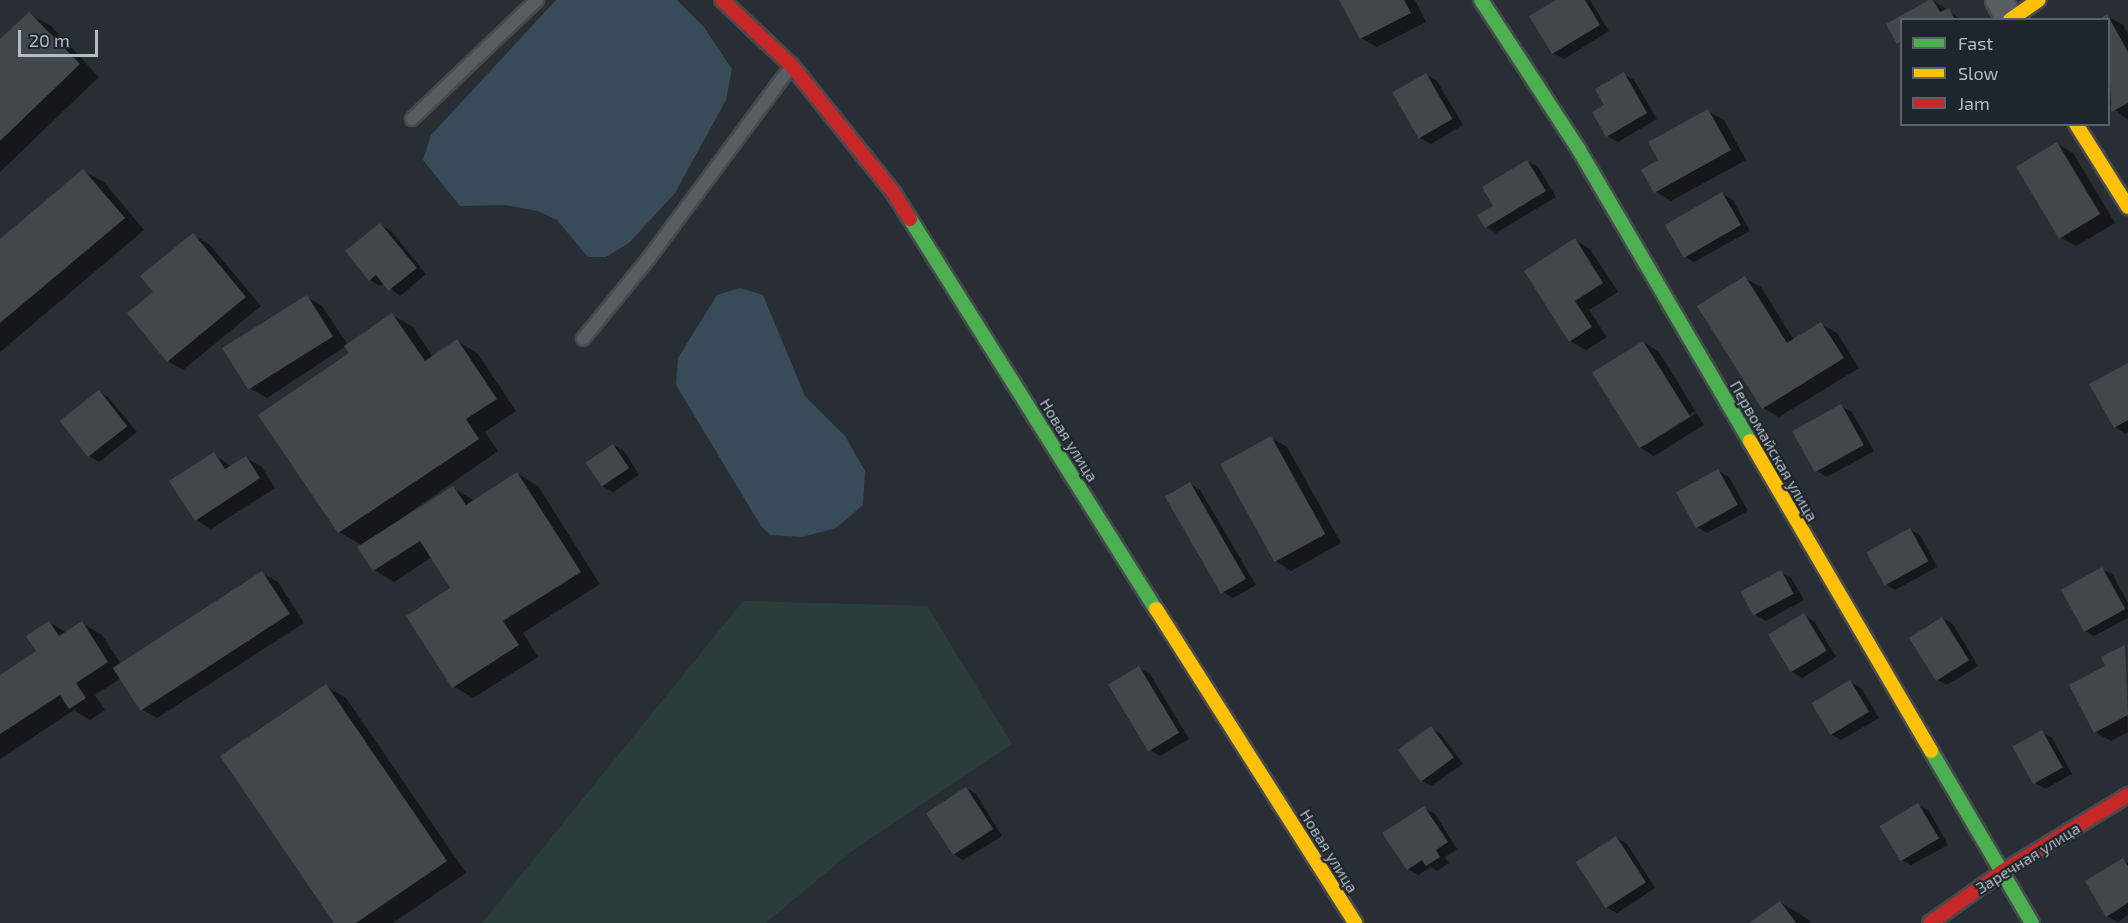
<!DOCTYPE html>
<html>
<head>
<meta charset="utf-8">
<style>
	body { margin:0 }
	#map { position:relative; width:2128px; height:923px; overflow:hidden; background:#282e33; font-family:"Exo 2",sans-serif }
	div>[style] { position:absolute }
	.green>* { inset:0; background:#2b3d3b }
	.water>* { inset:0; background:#384b59 }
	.shadow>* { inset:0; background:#0007 }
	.building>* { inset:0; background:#42474b; transform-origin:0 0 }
	.roads { filter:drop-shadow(2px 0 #464a4e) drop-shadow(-2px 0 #464a4e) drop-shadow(0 2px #464a4e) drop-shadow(0 -2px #464a4e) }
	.lane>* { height:12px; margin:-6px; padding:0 6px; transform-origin:6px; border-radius:6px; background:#585d61 }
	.street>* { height:26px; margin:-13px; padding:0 13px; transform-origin:13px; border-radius:13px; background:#585d61 }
	.fast>* { height:14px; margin:-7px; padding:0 7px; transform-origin:7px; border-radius:7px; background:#4caf50 }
	.slow>* { height:14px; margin:-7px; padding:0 7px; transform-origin:7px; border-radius:7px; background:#ffc107 }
	.jam>* { height:14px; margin:-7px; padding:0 7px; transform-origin:7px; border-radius:7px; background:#c62828 }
	span { translate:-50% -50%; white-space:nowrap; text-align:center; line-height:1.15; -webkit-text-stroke:4.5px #1d262d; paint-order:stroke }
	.street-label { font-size:16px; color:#b2bcc4 }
	.legend { position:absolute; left:1900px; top:18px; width:210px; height:108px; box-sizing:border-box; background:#1d262d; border:2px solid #596269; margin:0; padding:8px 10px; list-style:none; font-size:18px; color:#b2bcc4 }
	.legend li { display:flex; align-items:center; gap:12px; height:30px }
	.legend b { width:30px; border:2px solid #596269 }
	.scale { position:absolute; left:18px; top:30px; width:80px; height:27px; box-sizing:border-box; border:3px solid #b2bcc4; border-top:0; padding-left:8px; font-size:18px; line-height:21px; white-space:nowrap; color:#b2bcc4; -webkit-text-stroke:4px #1d262d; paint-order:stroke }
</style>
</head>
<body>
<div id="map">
	<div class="green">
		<i style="clip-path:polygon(743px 601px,927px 606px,1012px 744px,851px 852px,766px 923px,482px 923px)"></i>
	</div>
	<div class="water">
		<i style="clip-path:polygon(556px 0,677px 0,704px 27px,732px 69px,726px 100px,675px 193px,629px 243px,606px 257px,588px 257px,557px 220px,538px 211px,505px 205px,460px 206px,423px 160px,431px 135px)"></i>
		<i style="clip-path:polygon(740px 288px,763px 295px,805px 396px,845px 436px,865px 471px,863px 505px,836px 528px,802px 537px,770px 535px,761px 526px,676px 385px,678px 358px,717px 295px)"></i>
	</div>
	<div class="shadow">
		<i style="clip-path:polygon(1341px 0,1415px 0,1426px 22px,1377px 47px,1361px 38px)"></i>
		<i style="clip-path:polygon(1559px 0,1590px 0,1609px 31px,1564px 59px,1553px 53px)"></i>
		<i style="clip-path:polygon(1933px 0,1961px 20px,1902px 20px,1902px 45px,1898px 43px,1888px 25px)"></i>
		<i style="clip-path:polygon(29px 14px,50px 25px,99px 77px,0 172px,0 41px)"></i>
		<i style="clip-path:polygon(2107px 16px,2123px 25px,2128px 35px,2128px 120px,2108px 104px)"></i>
		<i style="clip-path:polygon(1426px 74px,1437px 81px,1463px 125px,1431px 144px,1420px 138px)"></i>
		<i style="clip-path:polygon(1624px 74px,1634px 80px,1657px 119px,1618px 142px,1607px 136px,1606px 106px)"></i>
		<i style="clip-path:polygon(1708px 111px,1724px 120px,1746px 160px,1671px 201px,1656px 192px,1643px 170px,1660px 161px)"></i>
		<i style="clip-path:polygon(2058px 144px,2073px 153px,2115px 223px,2076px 246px,2060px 237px)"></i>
		<i style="clip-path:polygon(1527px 161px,1538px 167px,1556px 197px,1496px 233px,1486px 227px,1495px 206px)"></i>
		<i style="clip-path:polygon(83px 171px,104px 182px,144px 230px,0 352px,0 241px)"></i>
		<i style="clip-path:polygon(1722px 194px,1733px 200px,1750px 231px,1694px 262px,1684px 256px)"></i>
		<i style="clip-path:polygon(380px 225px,391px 231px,426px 274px,400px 296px,384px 283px,380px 286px,370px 280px)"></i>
		<i style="clip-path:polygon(193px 235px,209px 244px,261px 306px,183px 370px,168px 361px,155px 292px)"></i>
		<i style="clip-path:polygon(1575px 240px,1590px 249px,1618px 292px,1589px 310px,1607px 337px,1586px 350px,1570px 341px)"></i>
		<i style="clip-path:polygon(1745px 278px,1761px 287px,1794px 340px,1821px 324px,1837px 333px,1859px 368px,1779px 417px,1763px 408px)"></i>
		<i style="clip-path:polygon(307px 297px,322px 306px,348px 345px,392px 315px,413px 327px,433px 357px,457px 341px,477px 353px,516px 411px,485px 432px,498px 451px,366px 543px,453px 488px,475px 501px,518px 474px,538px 486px,600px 584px,523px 633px,538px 657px,473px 698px,453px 686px,452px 589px,432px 557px,394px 582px,374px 570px,362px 545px,339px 532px,351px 354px,346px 346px,267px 398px,251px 389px)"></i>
		<i style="clip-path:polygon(evenodd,1644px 342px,1659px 352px,1704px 425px,1654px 456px,1639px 447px,1644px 342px,1695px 411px,1697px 413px,1644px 446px,1644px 442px,1695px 411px)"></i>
		<i style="clip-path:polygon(2128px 365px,2128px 432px,2125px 433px,2115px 427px)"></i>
		<i style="clip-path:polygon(99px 392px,109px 398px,137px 432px,99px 462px,89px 456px)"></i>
		<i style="clip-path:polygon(1841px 406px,1852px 412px,1874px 451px,1827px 477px,1817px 471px)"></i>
		<i style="clip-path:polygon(1271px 438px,1287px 447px,1341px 543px,1291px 571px,1276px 561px)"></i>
		<i style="clip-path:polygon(613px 445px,624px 451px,639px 475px,613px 492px,602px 486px)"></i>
		<i style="clip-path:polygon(214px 454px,232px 467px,246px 458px,262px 467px,275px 488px,211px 529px,196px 520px)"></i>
		<i style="clip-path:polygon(1718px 471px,1729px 477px,1748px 511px,1707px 533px,1697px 527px)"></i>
		<i style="clip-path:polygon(1190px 484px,1200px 490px,1256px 585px,1233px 598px,1223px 592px)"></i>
		<i style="clip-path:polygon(1909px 529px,1920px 535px,1937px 567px,1895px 590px,1885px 584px)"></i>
		<i style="clip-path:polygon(2102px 569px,2113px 575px,2128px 603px,2128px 618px,2094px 636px,2083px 630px)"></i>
		<i style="clip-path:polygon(1781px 572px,1791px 578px,1804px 600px,1766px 621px,1756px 615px)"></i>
		<i style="clip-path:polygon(262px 573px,278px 582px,304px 623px,157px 718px,141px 709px,121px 678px,95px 695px,105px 710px,90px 720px,74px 710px,0 759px,0 677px,38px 652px,49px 622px,67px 633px,82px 623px,102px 635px,121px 664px)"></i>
		<i style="clip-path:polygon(1804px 615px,1814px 621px,1836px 657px,1802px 678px,1792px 672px)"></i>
		<i style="clip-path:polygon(1942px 618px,1953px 624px,1978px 666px,1947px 685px,1936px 679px)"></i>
		<i style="clip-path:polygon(2125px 646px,2128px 732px,2111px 741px,2095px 732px,2107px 667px,2103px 658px)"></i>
		<i style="clip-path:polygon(1139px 668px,1150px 674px,1189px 739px,1160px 756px,1150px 750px)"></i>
		<i style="clip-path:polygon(1850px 682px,1861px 688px,1879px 718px,1841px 740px,1831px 734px)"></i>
		<i style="clip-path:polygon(326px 686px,346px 698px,466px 873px,393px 923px,336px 923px)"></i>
		<i style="clip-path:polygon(1431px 728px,1441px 734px,1463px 764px,1431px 786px,1420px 780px)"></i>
		<i style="clip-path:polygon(2042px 732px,2052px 738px,2072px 774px,2045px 789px,2035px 783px)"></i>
		<i style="clip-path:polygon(966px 788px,976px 794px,1002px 836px,963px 860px,953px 854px)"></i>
		<i style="clip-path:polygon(1918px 805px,1929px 811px,1948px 845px,1911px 865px,1900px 859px,1881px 826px)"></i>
		<i style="clip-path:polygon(1424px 808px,1435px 814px,1457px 849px,1445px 857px,1449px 863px,1437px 871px,1431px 867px,1418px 875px,1408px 869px)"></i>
		<i style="clip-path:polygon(1616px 837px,1627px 844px,1655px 888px,1617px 913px,1606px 907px)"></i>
		<i style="clip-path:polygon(2123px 860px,2128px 863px,2128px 915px,2118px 922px,2107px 916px)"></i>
		<i style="clip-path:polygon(1780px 902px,1808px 919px,1811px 923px,1752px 923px)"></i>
	</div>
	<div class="building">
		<i style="clip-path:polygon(1339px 0,1404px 0,1411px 13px,1360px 39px)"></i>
		<i style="clip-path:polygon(1556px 0,1585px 0,1600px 25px,1552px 54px,1529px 16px)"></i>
		<i style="clip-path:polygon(1929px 0,1933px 0,1940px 12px,1949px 8px,1955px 20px,1902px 20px,1902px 41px,1897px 44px,1886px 24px)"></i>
		<i style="clip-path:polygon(29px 12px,80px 64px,0 141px,0 39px)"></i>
		<i style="clip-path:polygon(2107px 14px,2128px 52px,2128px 103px,2111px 112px,2108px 20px,2098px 20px)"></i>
		<i style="clip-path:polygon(1624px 72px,1647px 113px,1606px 137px,1592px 112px,1604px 105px,1595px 89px)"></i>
		<i style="left:1426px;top:73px;width:53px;height:39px;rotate:60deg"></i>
		<i style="clip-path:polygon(1708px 109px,1731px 150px,1654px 193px,1641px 170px,1658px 160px,1648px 142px)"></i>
		<i style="left:2057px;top:142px;width:84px;height:48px;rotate:59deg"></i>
		<i style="clip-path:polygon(1527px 160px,1546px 191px,1485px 228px,1477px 215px,1493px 206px,1482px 187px)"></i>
		<i style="clip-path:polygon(83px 169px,125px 218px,0 323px,0 239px)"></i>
		<i style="left:1722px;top:192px;width:38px;height:66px;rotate:60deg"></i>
		<i style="clip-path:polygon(380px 223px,417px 268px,388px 291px,376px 275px,369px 281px,345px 251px)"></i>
		<i style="clip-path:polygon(193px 233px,246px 297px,167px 362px,127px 313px,153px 292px,140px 276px)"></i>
		<i style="clip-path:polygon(1575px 238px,1603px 283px,1575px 301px,1592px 327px,1569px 342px,1524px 271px)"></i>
		<i style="clip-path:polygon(1745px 276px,1787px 343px,1821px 322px,1844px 358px,1762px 409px,1697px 306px)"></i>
		<i style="left:307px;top:295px;width:49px;height:100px;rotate:58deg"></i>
		<i style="clip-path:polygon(392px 313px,425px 361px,457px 339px,497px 399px,466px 419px,479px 439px,338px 533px,258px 415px,349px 353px,344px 346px)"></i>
		<i style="left:1643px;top:341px;width:89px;height:60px;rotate:58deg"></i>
		<i style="clip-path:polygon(2128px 363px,2128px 420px,2114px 428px,2089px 384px)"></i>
		<i style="left:99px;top:390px;width:46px;height:50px;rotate:52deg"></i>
		<i style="left:1841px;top:404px;width:47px;height:56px;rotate:61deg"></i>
		<i style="left:1271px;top:436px;width:112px;height:58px;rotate:61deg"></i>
		<i style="left:613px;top:444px;width:29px;height:33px;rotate:56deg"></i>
		<i style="clip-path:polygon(214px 452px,225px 469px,246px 456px,260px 478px,195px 521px,169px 481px)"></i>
		<i style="left:1718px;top:469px;width:41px;height:48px;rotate:61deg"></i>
		<i style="clip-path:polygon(517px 472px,581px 572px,503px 621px,519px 645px,452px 688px,406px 616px,450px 588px,420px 541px,373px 571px,357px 547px,453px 486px,466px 505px)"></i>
		<i style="left:1190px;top:482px;width:112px;height:29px;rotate:60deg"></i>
		<i style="left:1910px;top:528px;width:38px;height:50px;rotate:61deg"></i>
		<i style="left:2102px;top:567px;width:48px;height:47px;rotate:61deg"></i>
		<i style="left:1781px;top:570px;width:27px;height:46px;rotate:62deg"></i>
		<i style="left:262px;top:571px;width:51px;height:178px;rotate:57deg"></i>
		<i style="left:1804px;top:613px;width:44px;height:42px;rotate:59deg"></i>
		<i style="left:1942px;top:617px;width:51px;height:39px;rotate:58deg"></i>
		<i style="clip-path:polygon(49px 621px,59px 636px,82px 621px,108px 662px,76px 683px,86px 698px,69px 709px,60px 695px,0 734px,0 675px,36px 651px,26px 636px)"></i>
		<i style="clip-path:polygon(2125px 645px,2128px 715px,2094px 733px,2069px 685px,2105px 666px,2101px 657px)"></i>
		<i style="left:1139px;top:666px;width:78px;height:36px;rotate:59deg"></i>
		<i style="left:1850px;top:680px;width:37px;height:45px;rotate:59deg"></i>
		<i style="clip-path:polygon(326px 684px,447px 861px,356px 923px,334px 923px,220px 756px)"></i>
		<i style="left:1431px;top:726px;width:39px;height:41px;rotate:54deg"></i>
		<i style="left:2042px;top:730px;width:43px;height:34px;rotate:61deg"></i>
		<i style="left:966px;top:787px;width:50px;height:48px;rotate:57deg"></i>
		<i style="left:1918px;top:803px;width:41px;height:45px;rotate:59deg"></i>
		<i style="clip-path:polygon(1424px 806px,1448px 842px,1436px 850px,1440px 857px,1426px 866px,1422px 860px,1407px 870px,1382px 833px)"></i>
		<i style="left:1616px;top:836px;width:55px;height:48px;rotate:57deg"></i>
		<i style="clip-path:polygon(2123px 858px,2128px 866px,2128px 903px,2106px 917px,2085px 881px)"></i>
		<i style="clip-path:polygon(1780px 901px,1796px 923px,1749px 923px)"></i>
	</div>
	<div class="roads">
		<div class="lane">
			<i style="left:412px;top:119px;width:173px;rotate:-43.6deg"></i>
			<i style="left:583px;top:339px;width:104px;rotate:-50.8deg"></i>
			<i style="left:649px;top:258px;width:238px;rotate:-53.4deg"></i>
		</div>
		<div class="street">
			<i style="left:1999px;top:0;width:21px;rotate:61deg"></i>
		</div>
		<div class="fast">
			<i style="left:1481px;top:0;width:179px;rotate:56.8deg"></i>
			<i style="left:1579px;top:150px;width:338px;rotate:59.6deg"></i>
			<i style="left:910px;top:219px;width:461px;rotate:57.8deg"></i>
			<i style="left:1931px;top:751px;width:199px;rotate:59.6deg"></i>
		</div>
		<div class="slow">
			<i style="left:2010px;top:20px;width:35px;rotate:-35deg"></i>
			<i style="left:2076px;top:124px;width:98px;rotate:57.9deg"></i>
			<i style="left:1750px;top:441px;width:359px;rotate:59.7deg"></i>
			<i style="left:1156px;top:609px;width:372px;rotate:57.6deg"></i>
		</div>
		<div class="jam">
			<i style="left:722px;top:0;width:96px;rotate:43.3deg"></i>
			<i style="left:792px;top:66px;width:161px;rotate:51.3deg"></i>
			<i style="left:893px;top:192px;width:32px;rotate:58deg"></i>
			<i style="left:1930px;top:923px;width:88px;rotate:-35.3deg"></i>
			<i style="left:2002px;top:872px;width:148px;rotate:-31.4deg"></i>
		</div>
	</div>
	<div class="street-label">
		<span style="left:1069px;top:440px;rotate:58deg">Новая улица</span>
		<span style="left:1774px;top:451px;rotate:60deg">Первомайская улица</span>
		<span style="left:1329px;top:851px;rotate:58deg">Новая улица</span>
		<span style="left:2028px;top:858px;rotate:-32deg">Заречная улица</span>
	</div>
	<ul class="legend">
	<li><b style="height:8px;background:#4caf50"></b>Fast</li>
	<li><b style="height:8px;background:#ffc107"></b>Slow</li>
	<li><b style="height:8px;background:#c62828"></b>Jam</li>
	</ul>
	<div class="scale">20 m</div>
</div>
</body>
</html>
